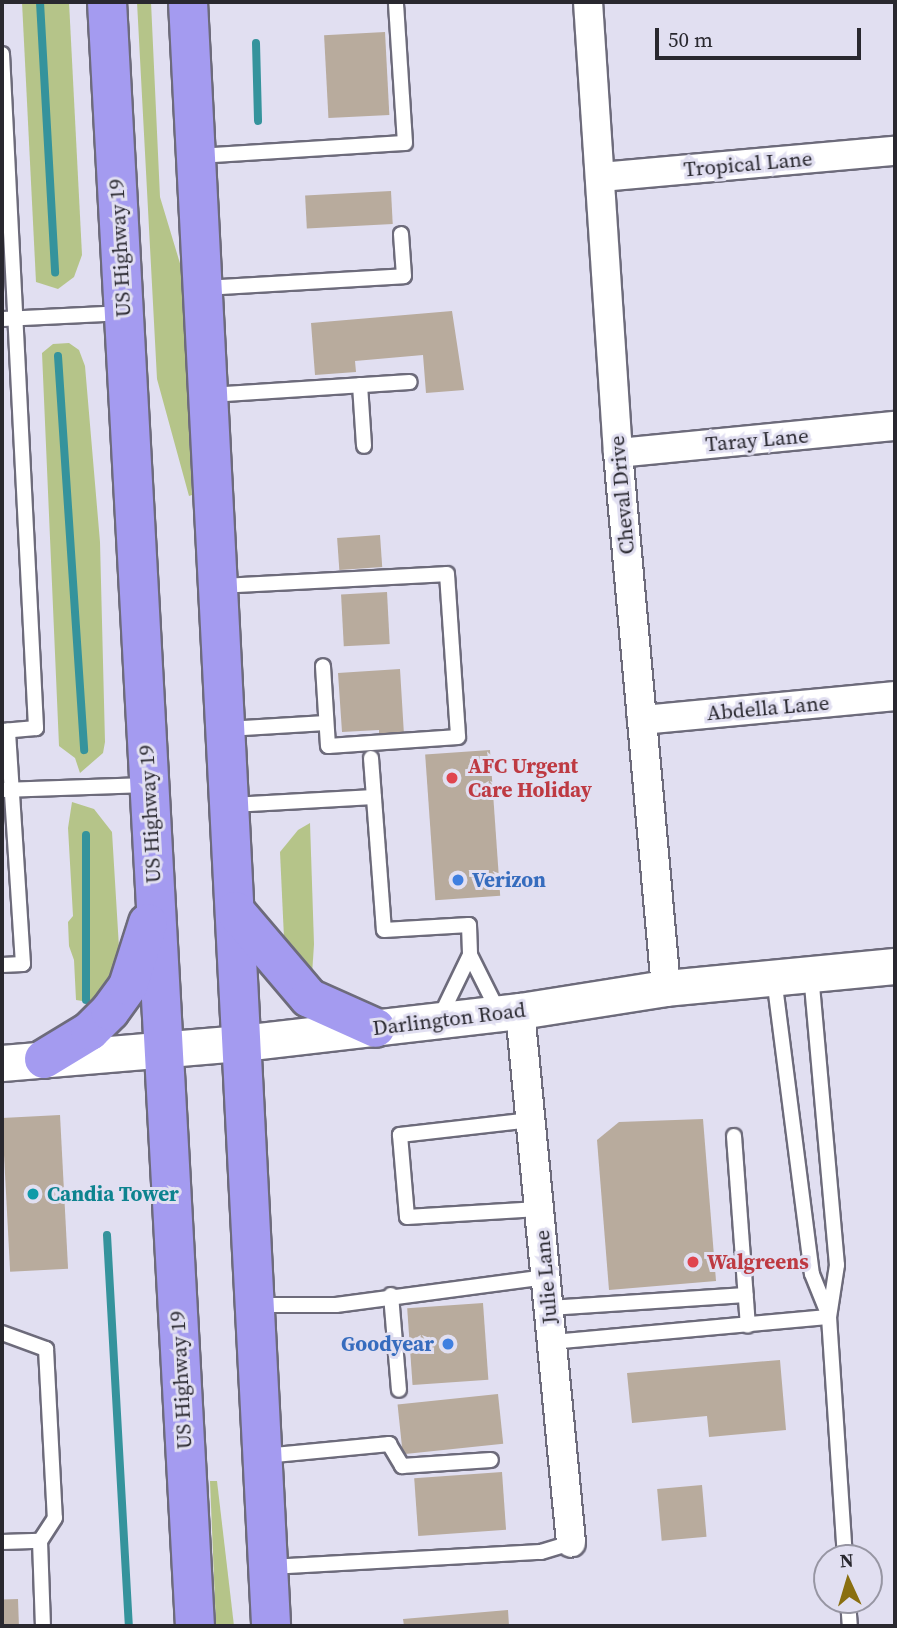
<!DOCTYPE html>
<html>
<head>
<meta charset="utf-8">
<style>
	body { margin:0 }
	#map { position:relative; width:897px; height:1628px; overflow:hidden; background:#e1dff1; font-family:"Source Serif 4",serif }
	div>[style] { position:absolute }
	.green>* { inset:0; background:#b5c489 }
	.stream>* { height:8px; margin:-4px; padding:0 4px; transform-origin:4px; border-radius:4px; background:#35939c }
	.building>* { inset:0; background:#b8ab9d; transform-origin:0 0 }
	.roads { filter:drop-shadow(2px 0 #6d6b7b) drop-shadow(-2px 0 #6d6b7b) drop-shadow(0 2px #6d6b7b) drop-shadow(0 -2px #6d6b7b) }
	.service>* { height:14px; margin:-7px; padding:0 7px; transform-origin:7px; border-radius:7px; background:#fff }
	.minor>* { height:28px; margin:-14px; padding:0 14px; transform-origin:14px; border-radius:14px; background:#fff }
	.tertiary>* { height:35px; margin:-17.5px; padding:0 17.5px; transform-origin:17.5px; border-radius:17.5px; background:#fff }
	.trunk>* { height:38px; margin:-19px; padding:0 19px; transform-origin:19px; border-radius:19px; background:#a49bf0 }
	.dots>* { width:19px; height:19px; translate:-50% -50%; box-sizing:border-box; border:4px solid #e1dff1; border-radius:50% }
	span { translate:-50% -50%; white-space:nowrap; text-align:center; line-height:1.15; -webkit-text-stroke:6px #e1dff1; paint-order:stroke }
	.street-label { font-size:21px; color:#29282f }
	.health-label { font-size:21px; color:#be3a42; font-weight:700 }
	.left { translate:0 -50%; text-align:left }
	.shop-label { font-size:21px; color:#366cbe; font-weight:700 }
	.right { translate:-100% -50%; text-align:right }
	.culture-label { font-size:21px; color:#0d838f; font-weight:700 }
	.frame { position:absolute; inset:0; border:4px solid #29282f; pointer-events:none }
	.north { position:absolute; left:813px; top:1544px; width:70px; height:70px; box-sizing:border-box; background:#e1dff1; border:2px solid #9796a3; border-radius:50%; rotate:356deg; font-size:19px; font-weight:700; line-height:28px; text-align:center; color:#29282f }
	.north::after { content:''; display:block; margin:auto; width:24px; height:32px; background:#8a6f10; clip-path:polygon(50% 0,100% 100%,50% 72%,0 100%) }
	.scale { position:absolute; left:655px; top:28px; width:206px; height:32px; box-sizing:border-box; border:4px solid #29282f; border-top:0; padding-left:9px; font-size:21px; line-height:24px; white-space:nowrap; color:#29282f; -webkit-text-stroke:5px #e1dff1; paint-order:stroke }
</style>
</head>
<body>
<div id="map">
	<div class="green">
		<i style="clip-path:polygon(22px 2px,69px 2px,82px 255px,74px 277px,58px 289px,36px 282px)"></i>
		<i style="clip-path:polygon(137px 2px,151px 2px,160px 197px,182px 270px,192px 495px,189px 496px,157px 379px)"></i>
		<i style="clip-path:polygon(69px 343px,79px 350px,85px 366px,100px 542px,105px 742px,103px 753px,80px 773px,75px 758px,59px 746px,42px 353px,53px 344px)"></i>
		<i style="clip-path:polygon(72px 802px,94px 809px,112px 832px,120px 964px,95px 1003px,76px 1000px,74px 960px,69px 946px,68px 922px,73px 916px,68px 828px)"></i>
		<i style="clip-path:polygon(310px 823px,314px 944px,312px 975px,302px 971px,284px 938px,280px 852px,298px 830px)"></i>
		<i style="clip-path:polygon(210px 1481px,217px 1481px,234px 1626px,216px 1626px)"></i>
	</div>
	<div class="stream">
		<i style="left:40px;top:2px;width:271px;rotate:86.8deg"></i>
		<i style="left:256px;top:43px;width:78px;rotate:88.5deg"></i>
		<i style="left:58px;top:356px;width:395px;rotate:86.2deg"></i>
		<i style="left:86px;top:835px;width:165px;rotate:90deg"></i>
		<i style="left:107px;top:1235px;width:392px;rotate:86.8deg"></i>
	</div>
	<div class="building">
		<i style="left:385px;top:32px;width:83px;height:61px;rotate:87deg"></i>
		<i style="left:391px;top:191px;width:33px;height:86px;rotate:87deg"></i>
		<i style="clip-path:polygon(452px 311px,464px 390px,426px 393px,423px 355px,355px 361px,356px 372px,315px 375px,311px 323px)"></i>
		<i style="left:380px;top:535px;width:32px;height:43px;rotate:86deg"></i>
		<i style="left:387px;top:592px;width:52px;height:46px;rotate:87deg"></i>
		<i style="clip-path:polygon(400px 669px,404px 735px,379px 737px,379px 730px,342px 732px,338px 673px)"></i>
		<i style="left:490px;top:750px;width:146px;height:65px;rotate:86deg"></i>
		<i style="left:60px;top:1115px;width:154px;height:58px;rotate:87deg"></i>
		<i style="clip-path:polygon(703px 1119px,716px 1281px,609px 1290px,597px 1140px,619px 1122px)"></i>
		<i style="left:483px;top:1303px;width:77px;height:76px;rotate:86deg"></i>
		<i style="clip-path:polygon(780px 1360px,786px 1430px,709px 1437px,707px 1416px,632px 1423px,627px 1373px)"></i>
		<i style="left:498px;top:1394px;width:50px;height:101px;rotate:84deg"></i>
		<i style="left:502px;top:1472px;width:58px;height:88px;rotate:86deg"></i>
		<i style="left:702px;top:1485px;width:52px;height:45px;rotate:85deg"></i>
		<i style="left:18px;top:1599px;width:27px;height:16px;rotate:88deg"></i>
		<i style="clip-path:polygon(508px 1610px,509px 1626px,404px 1626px,403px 1619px)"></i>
	</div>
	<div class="roads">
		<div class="service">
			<i style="left:2px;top:54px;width:675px;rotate:87.11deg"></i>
			<i style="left:36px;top:728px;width:34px;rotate:175deg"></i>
			<i style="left:197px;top:156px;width:208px;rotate:-3.6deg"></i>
			<i style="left:405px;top:143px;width:141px;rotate:-93.7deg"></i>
			<i style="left:204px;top:288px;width:200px;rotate:-3.4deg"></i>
			<i style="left:404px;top:276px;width:42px;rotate:-94.1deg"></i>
			<i style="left:2px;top:319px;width:121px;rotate:-2.8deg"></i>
			<i style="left:360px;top:385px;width:61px;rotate:86.2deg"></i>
			<i style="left:210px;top:395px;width:200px;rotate:-3.7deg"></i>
			<i style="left:220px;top:586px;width:227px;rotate:-3deg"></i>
			<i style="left:447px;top:574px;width:163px;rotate:86.1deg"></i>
			<i style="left:458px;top:737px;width:130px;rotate:176deg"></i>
			<i style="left:328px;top:746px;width:80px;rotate:-93.6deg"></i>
			<i style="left:227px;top:729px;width:99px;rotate:-3.5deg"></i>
			<i style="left:371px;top:758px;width:172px;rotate:85.7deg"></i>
			<i style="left:384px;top:930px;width:85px;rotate:-3.4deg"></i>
			<i style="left:469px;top:925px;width:30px;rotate:88deg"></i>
			<i style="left:470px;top:955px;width:65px;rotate:63.4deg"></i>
			<i style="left:2px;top:790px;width:145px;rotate:-2deg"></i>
			<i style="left:232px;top:805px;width:142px;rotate:-3.2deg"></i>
			<i style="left:2px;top:965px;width:21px;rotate:-3deg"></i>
			<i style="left:23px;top:964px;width:234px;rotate:-93.7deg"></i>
			<i style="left:811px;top:974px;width:292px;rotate:84.9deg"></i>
			<i style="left:837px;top:1265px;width:53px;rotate:98.7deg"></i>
			<i style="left:829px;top:1317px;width:242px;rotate:86.2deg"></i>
			<i style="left:774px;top:978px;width:298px;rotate:82.7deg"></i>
			<i style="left:812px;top:1274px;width:45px;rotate:68deg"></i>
			<i style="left:440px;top:1017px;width:69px;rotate:-64.2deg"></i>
			<i style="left:531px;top:1120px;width:132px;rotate:173.5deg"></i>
			<i style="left:400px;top:1135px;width:82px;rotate:85.1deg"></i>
			<i style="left:407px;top:1217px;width:132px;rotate:-3.5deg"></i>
			<i style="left:734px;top:1136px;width:190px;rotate:85.8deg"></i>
			<i style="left:391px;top:1295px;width:95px;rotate:85.2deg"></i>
			<i style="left:257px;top:1305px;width:79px"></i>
			<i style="left:336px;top:1305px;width:212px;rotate:-7.6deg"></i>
			<i style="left:549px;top:1308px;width:197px;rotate:-3.8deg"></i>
			<i style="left:2px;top:1333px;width:47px;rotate:20deg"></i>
			<i style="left:46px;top:1349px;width:169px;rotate:87deg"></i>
			<i style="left:55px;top:1518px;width:27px;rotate:123deg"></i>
			<i style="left:40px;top:1541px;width:85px;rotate:88deg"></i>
			<i style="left:552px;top:1342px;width:278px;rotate:-5.2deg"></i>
			<i style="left:264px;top:1456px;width:126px;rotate:-5.5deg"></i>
			<i style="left:389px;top:1444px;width:26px;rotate:59deg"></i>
			<i style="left:402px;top:1466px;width:89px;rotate:-3.9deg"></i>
			<i style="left:2px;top:1542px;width:38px;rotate:-2deg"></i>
			<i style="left:270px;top:1567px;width:271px;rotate:-3.2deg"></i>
			<i style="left:541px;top:1552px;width:31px;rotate:-17deg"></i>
			<i style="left:848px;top:1600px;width:26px;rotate:86deg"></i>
		</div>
		<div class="minor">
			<i style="left:588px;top:2px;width:452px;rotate:86.2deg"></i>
			<i style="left:618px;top:453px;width:537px;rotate:84.87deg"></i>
			<i style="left:601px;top:177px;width:295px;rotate:-5.1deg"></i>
			<i style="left:618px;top:453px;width:278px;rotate:-5.6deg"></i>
			<i style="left:642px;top:720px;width:254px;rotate:-5.4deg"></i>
			<i style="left:520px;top:1011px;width:534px;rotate:84.52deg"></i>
		</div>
		<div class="tertiary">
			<i style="left:2px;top:1063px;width:241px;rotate:-4.8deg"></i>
			<i style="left:242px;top:1043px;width:280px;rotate:-6.6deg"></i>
			<i style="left:520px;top:1011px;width:148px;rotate:-9deg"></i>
			<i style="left:666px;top:988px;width:230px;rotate:-5.5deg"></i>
		</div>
		<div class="trunk">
			<i style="left:107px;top:2px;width:1626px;rotate:86.9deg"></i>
			<i style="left:188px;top:2px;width:1626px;rotate:87.07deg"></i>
			<i style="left:235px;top:911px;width:114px;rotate:49.6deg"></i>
			<i style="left:309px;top:998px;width:73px;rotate:24.1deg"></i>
			<i style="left:44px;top:1059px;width:54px;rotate:-31.3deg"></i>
			<i style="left:90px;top:1031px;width:28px;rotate:-45deg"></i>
			<i style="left:110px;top:1011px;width:31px;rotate:-54deg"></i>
			<i style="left:128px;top:986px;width:66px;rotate:-72.4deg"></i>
		</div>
	</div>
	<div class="dots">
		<i style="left:452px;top:778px;background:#e0444e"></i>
		<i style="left:458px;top:880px;background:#3f7fe0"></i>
		<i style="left:33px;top:1194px;background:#0f9aa8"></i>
		<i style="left:693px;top:1262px;background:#e0444e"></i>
		<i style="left:448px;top:1344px;background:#3f7fe0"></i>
	</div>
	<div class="street-label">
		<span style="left:748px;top:164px;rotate:-5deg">Tropical Lane</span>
		<span style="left:120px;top:248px;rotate:-93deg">US Highway 19</span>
		<span style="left:757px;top:440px;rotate:-5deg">Taray Lane</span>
		<span style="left:622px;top:495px;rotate:-95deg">Cheval Drive</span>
		<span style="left:768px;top:708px;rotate:-5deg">Abdella Lane</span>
		<span style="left:150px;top:814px;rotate:-93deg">US Highway 19</span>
		<span style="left:449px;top:1019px;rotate:-7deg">Darlington Road</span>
		<span style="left:546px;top:1277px;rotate:-95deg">Julie Lane</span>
		<span style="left:181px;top:1380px;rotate:-93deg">US Highway 19</span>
	</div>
	<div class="health-label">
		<span class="left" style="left:468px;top:778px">AFC Urgent<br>Care Holiday</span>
		<span class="left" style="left:707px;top:1262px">Walgreens</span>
	</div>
	<div class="shop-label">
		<span class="left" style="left:472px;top:880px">Verizon</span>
		<span class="right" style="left:434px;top:1344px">Goodyear</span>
	</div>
	<div class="culture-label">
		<span class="left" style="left:47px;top:1194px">Candia Tower</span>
	</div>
	<div class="frame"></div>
	<div class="north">N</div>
	<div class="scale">50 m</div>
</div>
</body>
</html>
